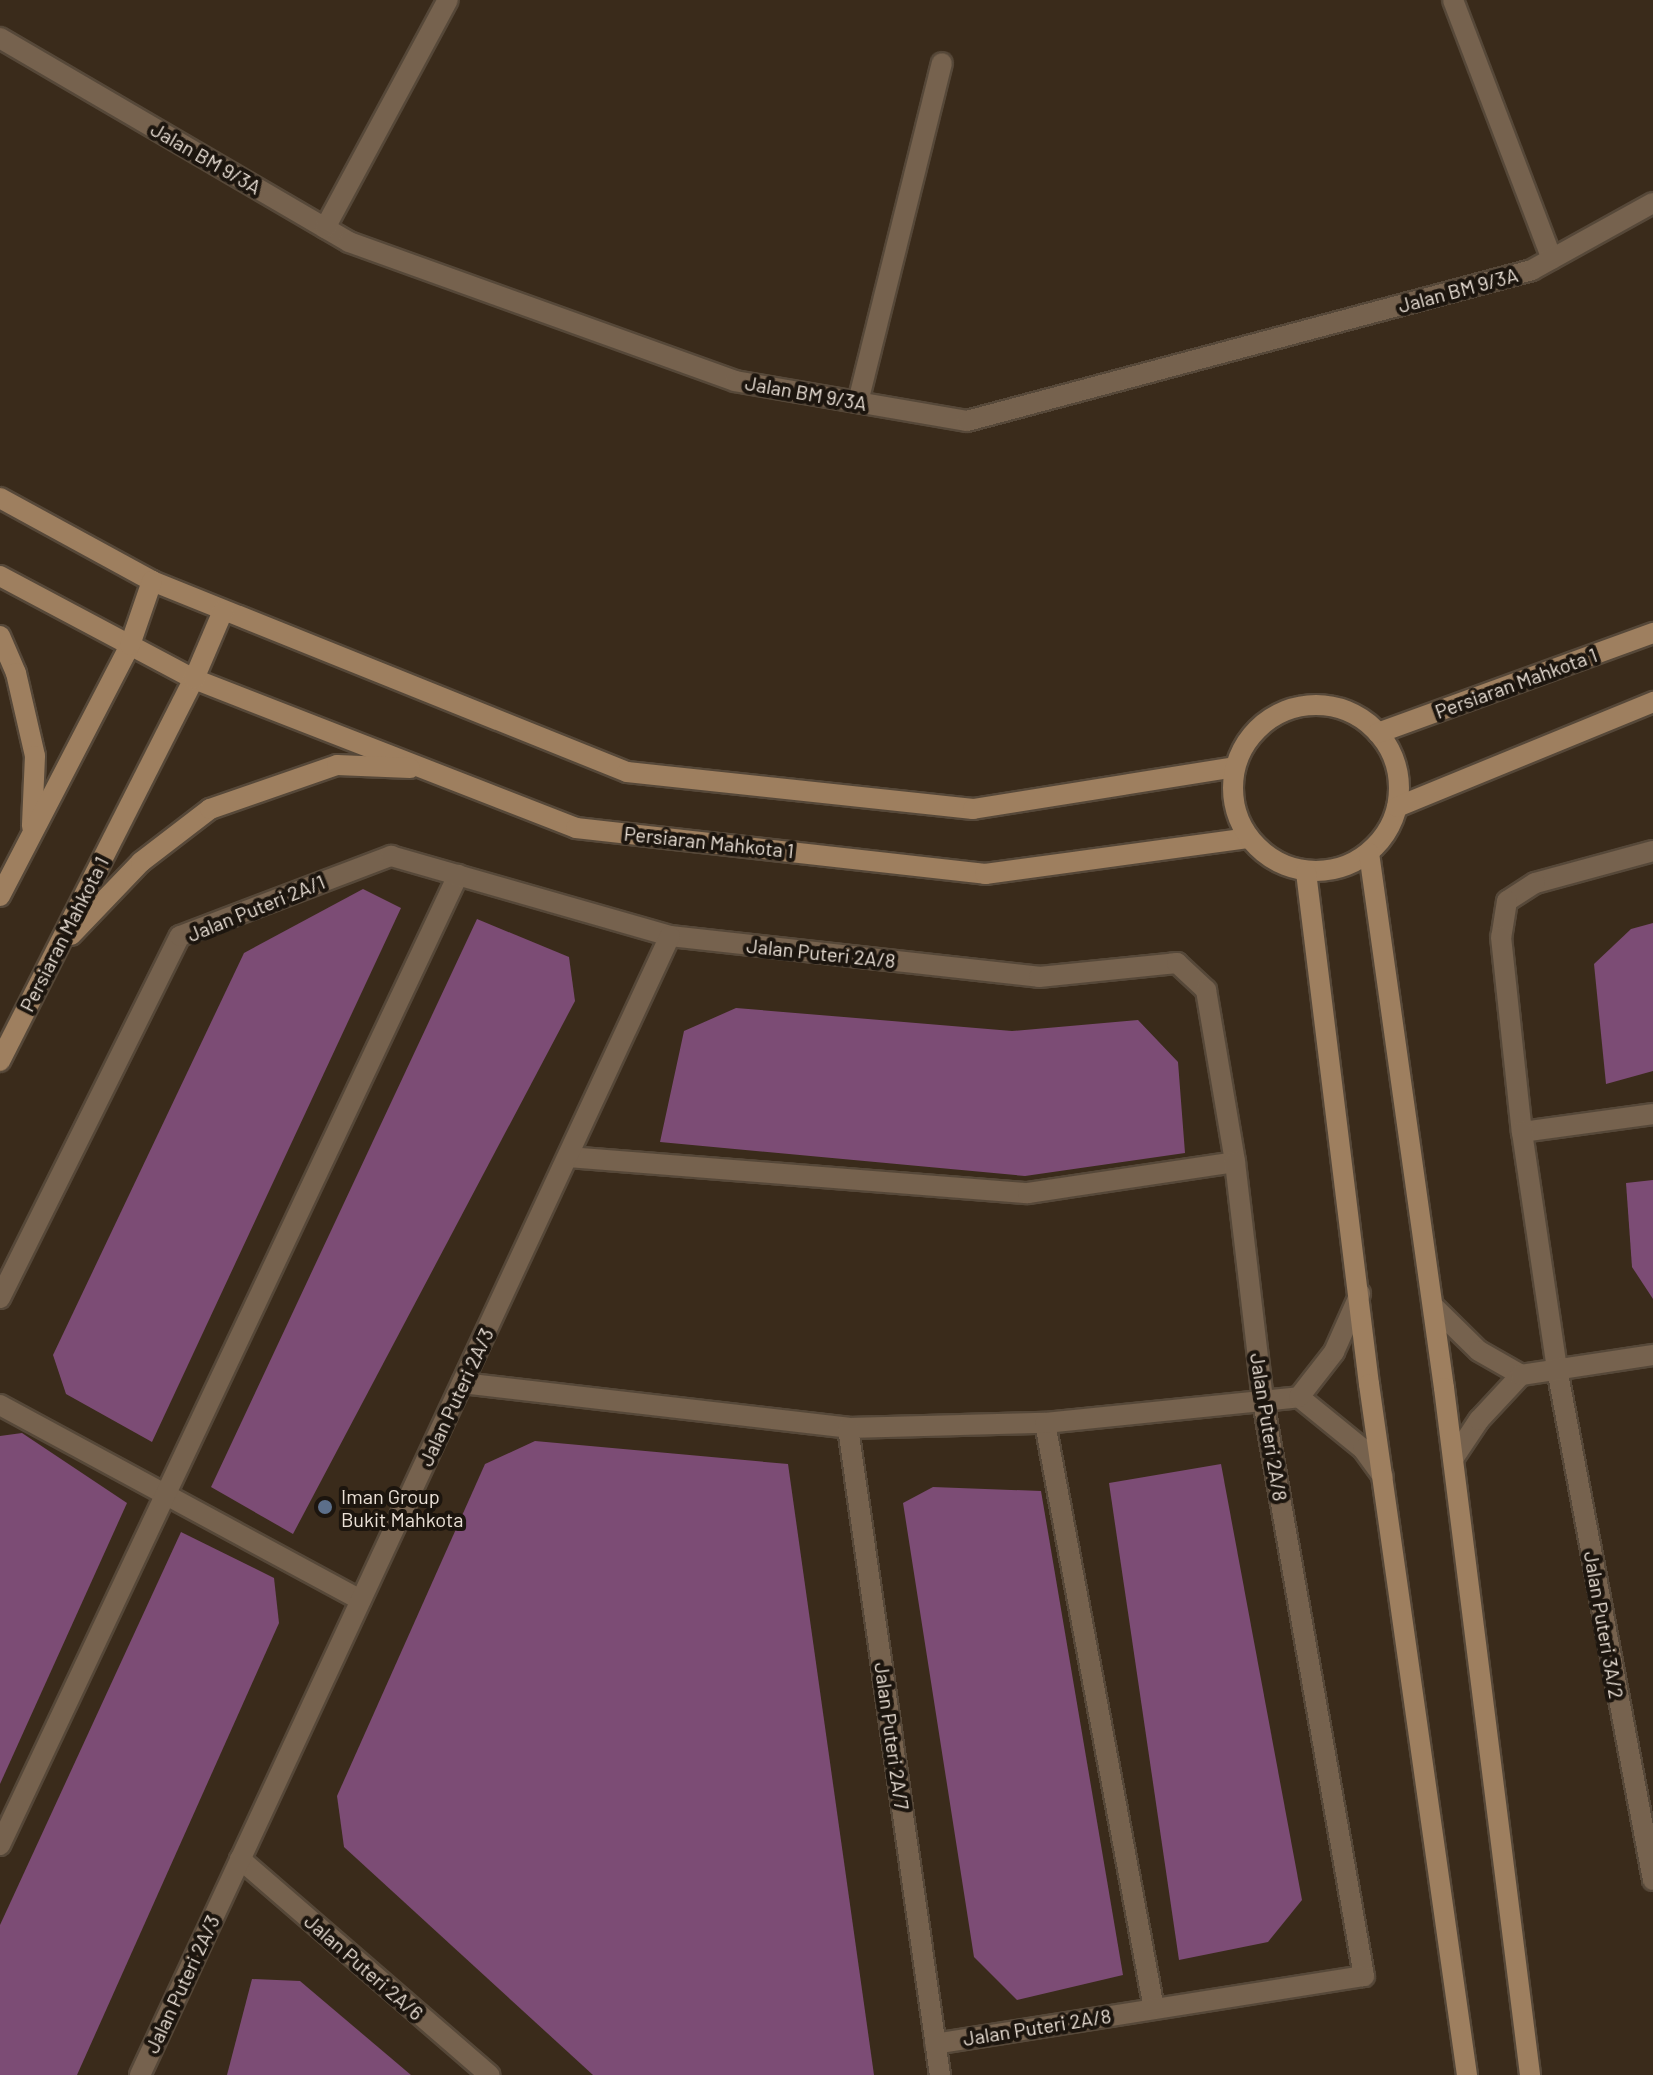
<!DOCTYPE html>
<html>
<head>
<meta charset="utf-8">
<style>
	body { margin:0 }
	#map { position:relative; width:1653px; height:2075px; overflow:hidden; background:#3a2b1b; font-family:Barlow,sans-serif }
	div>[style] { position:absolute }
	.building>* { inset:0; background:#7c4c75 }
	.roads { filter:drop-shadow(2px 0 #564839) drop-shadow(-2px 0 #564839) drop-shadow(0 2px #564839) drop-shadow(0 -2px #564839) }
	.lane>* { height:20px; margin:-10px; padding:0 10px; transform-origin:10px; border-radius:10px; background:#76624e }
	.street>* { height:20px; margin:-10px; padding:0 10px; transform-origin:10px; border-radius:10px; background:#76624e }
	.secondary>* { height:20px; margin:-10px; padding:0 10px; transform-origin:10px; border-radius:10px; background:#9e7f5f }
	.secondary>.ring { margin:-10px; padding:0; box-sizing:content-box; background:none; border:20px solid #9e7f5f; border-radius:50% }
	.dots>* { width:22px; height:22px; translate:-50% -50%; box-sizing:border-box; border:4px solid #1c150e; border-radius:50% }
	span { translate:-50% -50%; white-space:nowrap; text-align:center; line-height:1.15; -webkit-text-stroke:8px #1c150e; paint-order:stroke }
	.street-label { font-size:20px; color:#eae0d6 }
	.poi-label { font-size:20px; color:#eae0d6 }
	.left { translate:0 -50%; text-align:left }
</style>
</head>
<body>
<div id="map">
	<div class="building">
		<i style="clip-path:polygon(363px 889px,401px 908px,152px 1442px,66px 1394px,53px 1355px,244px 953px)"></i>
		<i style="clip-path:polygon(477px 919px,569px 957px,575px 1001px,293px 1534px,211px 1487px)"></i>
		<i style="clip-path:polygon(1653px 923px,1653px 1071px,1606px 1084px,1594px 964px,1631px 929px)"></i>
		<i style="clip-path:polygon(736px 1008px,1012px 1031px,1138px 1020px,1178px 1062px,1185px 1153px,1025px 1176px,660px 1142px,684px 1031px)"></i>
		<i style="clip-path:polygon(1653px 1180px,1653px 1299px,1632px 1267px,1626px 1183px)"></i>
		<i style="clip-path:polygon(22px 1433px,127px 1503px,0 1784px,0 1436px)"></i>
		<i style="clip-path:polygon(535px 1441px,788px 1464px,874px 2075px,593px 2075px,344px 1847px,337px 1796px,485px 1464px)"></i>
		<i style="clip-path:polygon(1221px 1464px,1302px 1900px,1268px 1942px,1179px 1960px,1109px 1483px)"></i>
		<i style="clip-path:polygon(933px 1487px,1041px 1491px,1123px 1975px,1017px 2000px,974px 1957px,903px 1503px)"></i>
		<i style="clip-path:polygon(181px 1532px,274px 1578px,279px 1623px,77px 2075px,0 2075px,0 1925px)"></i>
		<i style="clip-path:polygon(252px 1979px,300px 1981px,411px 2075px,227px 2075px)"></i>
	</div>
	<div class="roads">
		<div class="lane">
			<i style="left:1522px;top:1132px;width:132px;rotate:-7.8deg"></i>
			<i style="left:568px;top:1157px;width:461px;rotate:4.5deg"></i>
			<i style="left:1028px;top:1193px;width:209px;rotate:-8.5deg"></i>
			<i style="left:0;top:1405px;width:410px;rotate:28.4deg"></i>
			<i style="left:1045px;top:1423px;width:596px;rotate:79.46deg"></i>
			<i style="left:0;top:1845px;width:1073px;rotate:-64.72deg"></i>
		</div>
		<div class="street">
			<i style="left:1453px;top:0;width:277px;rotate:69.1deg"></i>
			<i style="left:0;top:38px;width:404px;rotate:30.3deg"></i>
			<i style="left:349px;top:242px;width:410px;rotate:19.8deg"></i>
			<i style="left:735px;top:381px;width:235px;rotate:9.8deg"></i>
			<i style="left:967px;top:421px;width:585px;rotate:-14.96deg"></i>
			<i style="left:1532px;top:270px;width:138px;rotate:-29deg"></i>
			<i style="left:325px;top:228px;width:259px;rotate:-61.7deg"></i>
			<i style="left:858px;top:402px;width:349px;rotate:-76.1deg"></i>
			<i style="left:1653px;top:851px;width:122px;rotate:164.8deg"></i>
			<i style="left:1535px;top:883px;width:33px;rotate:147deg"></i>
			<i style="left:1507px;top:901px;width:36px;rotate:99deg"></i>
			<i style="left:1501px;top:937px;width:196px;rotate:83.9deg"></i>
			<i style="left:1522px;top:1132px;width:240px;rotate:81.6deg"></i>
			<i style="left:1557px;top:1369px;width:520px;rotate:79.36deg"></i>
			<i style="left:0;top:1298px;width:404px;rotate:-63.6deg"></i>
			<i style="left:180px;top:936px;width:226px;rotate:-20.8deg"></i>
			<i style="left:391px;top:856px;width:290px;rotate:16deg"></i>
			<i style="left:670px;top:936px;width:371px;rotate:6.3deg"></i>
			<i style="left:1039px;top:977px;width:139px;rotate:-5.8deg"></i>
			<i style="left:1177px;top:963px;width:40px;rotate:43deg"></i>
			<i style="left:1206px;top:990px;width:174px;rotate:80.4deg"></i>
			<i style="left:1235px;top:1162px;width:241px;rotate:83.3deg"></i>
			<i style="left:1263px;top:1401px;width:584px;rotate:80.04deg"></i>
			<i style="left:1364px;top:1976px;width:434px;rotate:171deg"></i>
			<i style="left:1433px;top:1306px;width:64px;rotate:44.4deg"></i>
			<i style="left:1479px;top:1351px;width:48px;rotate:29.7deg"></i>
			<i style="left:462px;top:1383px;width:389px;rotate:6.6deg"></i>
			<i style="left:848px;top:1428px;width:197px;rotate:-1.5deg"></i>
			<i style="left:1045px;top:1423px;width:255px;rotate:-5.8deg"></i>
			<i style="left:1299px;top:1397px;width:82px;rotate:39.1deg"></i>
			<i style="left:1363px;top:1449px;width:34px;rotate:54deg"></i>
			<i style="left:1299px;top:1397px;width:57px;rotate:-52.1deg"></i>
			<i style="left:1334px;top:1352px;width:64px;rotate:-65.9deg"></i>
			<i style="left:848px;top:1428px;width:654px;rotate:81.91deg"></i>
			<i style="left:1453px;top:1459px;width:47px;rotate:-56.3deg"></i>
			<i style="left:1479px;top:1420px;width:62px;rotate:-47deg"></i>
			<i style="left:1521px;top:1375px;width:134px;rotate:-8.6deg"></i>
			<i style="left:240px;top:1859px;width:330px;rotate:40.9deg"></i>
			<i style="left:140px;top:2075px;width:1256px;rotate:-65.05deg"></i>
		</div>
		<div class="secondary">
			<i style="left:0;top:498px;width:173px;rotate:28.6deg"></i>
			<i style="left:152px;top:581px;width:512px;rotate:21.91deg"></i>
			<i style="left:627px;top:772px;width:348px;rotate:6.1deg"></i>
			<i style="left:973px;top:809px;width:265px;rotate:-9.1deg"></i>
			<i style="left:0;top:576px;width:220px;rotate:28deg"></i>
			<i style="left:194px;top:679px;width:410px;rotate:21.3deg"></i>
			<i style="left:576px;top:828px;width:412px;rotate:6.4deg"></i>
			<i style="left:985px;top:874px;width:265px;rotate:-7.8deg"></i>
			<i style="left:0;top:636px;width:40px;rotate:66.6deg"></i>
			<i style="left:16px;top:673px;width:85px;rotate:77.1deg"></i>
			<i style="left:35px;top:756px;width:70px;rotate:92.5deg"></i>
			<i class="ring" style="left:1233px;top:705px;width:146px;height:146px"></i>
			<i style="left:1378px;top:733px;width:293px;rotate:-20deg"></i>
			<i style="left:1397px;top:807px;width:277px;rotate:-22.3deg"></i>
			<i style="left:1369px;top:853px;width:540px;rotate:82.02deg"></i>
			<i style="left:1444px;top:1388px;width:692px;rotate:82.86deg"></i>
			<i style="left:1306px;top:872px;width:516px;rotate:82.99deg"></i>
			<i style="left:1369px;top:1384px;width:698px;rotate:81.93deg"></i>
			<i style="left:0;top:896px;width:283px;rotate:-62.6deg"></i>
			<i style="left:130px;top:645px;width:68px;rotate:-71deg"></i>
			<i style="left:71px;top:935px;width:101px;rotate:-46.2deg"></i>
			<i style="left:141px;top:862px;width:87px;rotate:-37.5deg"></i>
			<i style="left:210px;top:809px;width:134px;rotate:-19.1deg"></i>
			<i style="left:337px;top:765px;width:73px;rotate:2.4deg"></i>
			<i style="left:0;top:1061px;width:428px;rotate:-63.1deg"></i>
			<i style="left:194px;top:679px;width:74px;rotate:-66.9deg"></i>
		</div>
	</div>
	<div class="dots">
		<i style="left:325px;top:1507px;background:#5c6f8a"></i>
	</div>
	<div class="street-label">
		<span style="left:206px;top:158px;rotate:30deg">Jalan BM 9/3A</span>
		<span style="left:1458px;top:290px;rotate:-15deg">Jalan BM 9/3A</span>
		<span style="left:806px;top:393px;rotate:10deg">Jalan BM 9/3A</span>
		<span style="left:1516px;top:683px;rotate:-20deg">Persiaran Mahkota 1</span>
		<span style="left:709px;top:842px;rotate:6deg">Persiaran Mahkota 1</span>
		<span style="left:256px;top:908px;rotate:-22deg">Jalan Puteri 2A/1</span>
		<span style="left:64px;top:934px;rotate:-63deg">Persiaran Mahkota 1</span>
		<span style="left:821px;top:953px;rotate:6deg">Jalan Puteri 2A/8</span>
		<span style="left:456px;top:1397px;rotate:-65deg">Jalan Puteri 2A/3</span>
		<span style="left:1269px;top:1427px;rotate:81deg">Jalan Puteri 2A/8</span>
		<span style="left:1604px;top:1625px;rotate:80deg">Jalan Puteri 3A/2</span>
		<span style="left:892px;top:1736px;rotate:82deg">Jalan Puteri 2A/7</span>
		<span style="left:364px;top:1967px;rotate:41deg">Jalan Puteri 2A/6</span>
		<span style="left:182px;top:1984px;rotate:-65deg">Jalan Puteri 2A/3</span>
		<span style="left:1037px;top:2027px;rotate:-9deg">Jalan Puteri 2A/8</span>
	</div>
	<div class="poi-label">
		<span class="left" style="left:341px;top:1508px">Iman Group<br>Bukit Mahkota</span>
	</div>
</div>
</body>
</html>
